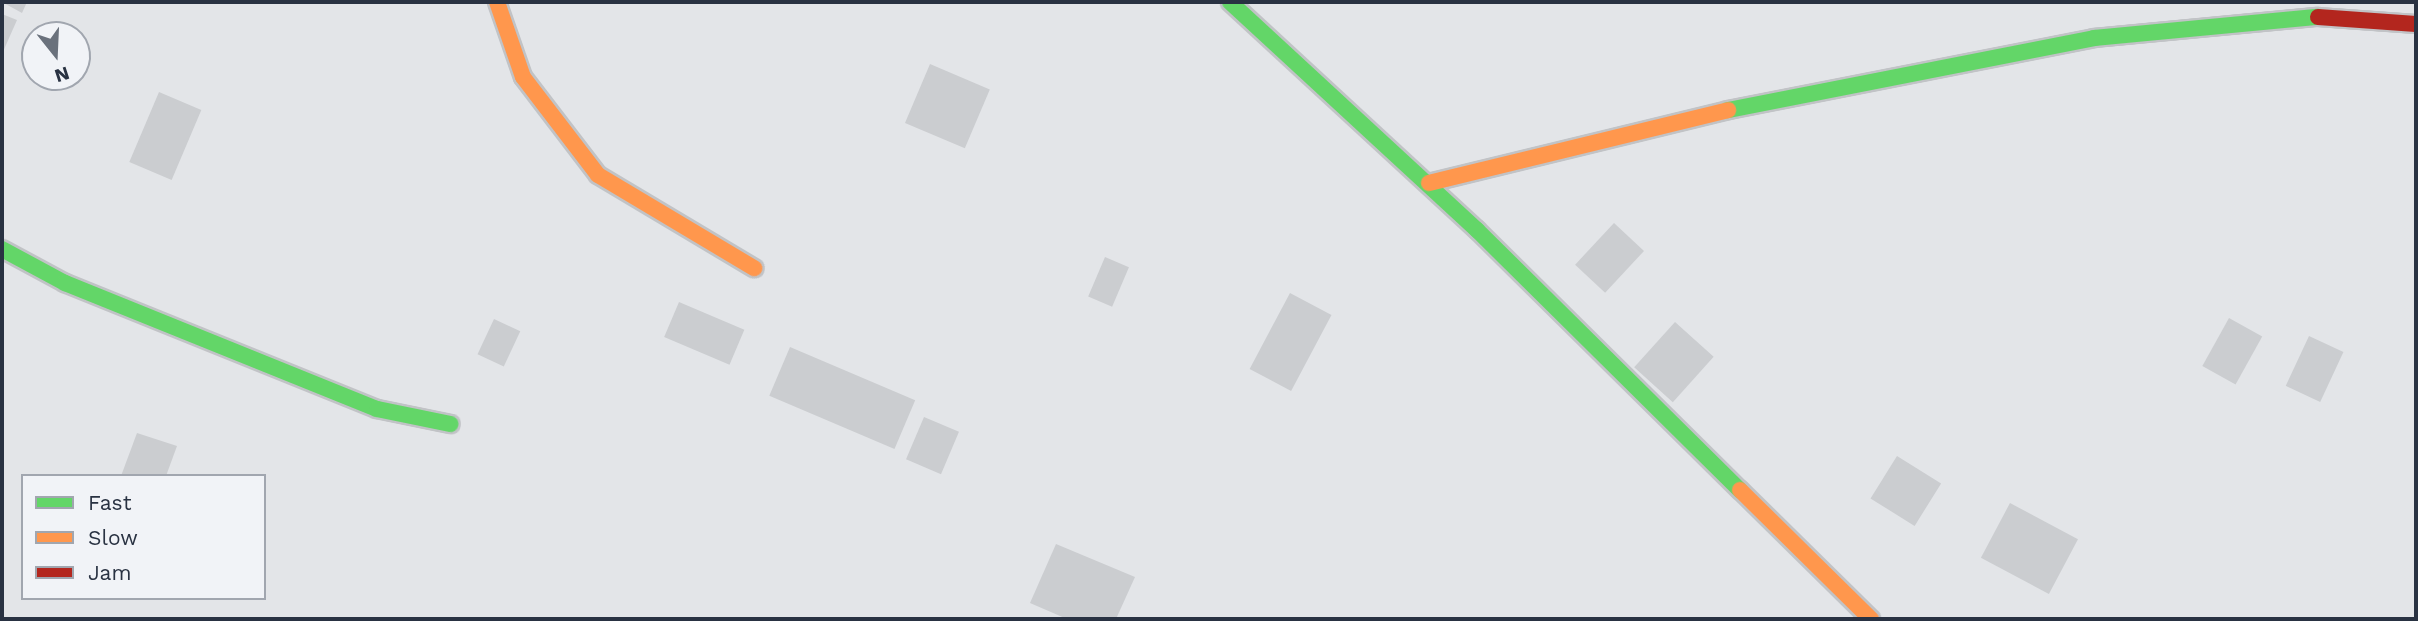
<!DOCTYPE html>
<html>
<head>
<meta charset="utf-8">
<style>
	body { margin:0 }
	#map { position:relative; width:2418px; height:621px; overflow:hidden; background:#e3e5e8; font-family:"Work Sans",sans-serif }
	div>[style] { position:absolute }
	.building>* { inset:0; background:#cbcdd0; transform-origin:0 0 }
	.roads { filter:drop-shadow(2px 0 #c1c3c6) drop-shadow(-2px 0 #c1c3c6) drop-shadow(0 2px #c1c3c6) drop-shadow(0 -2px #c1c3c6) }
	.fast>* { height:16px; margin:-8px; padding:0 8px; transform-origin:8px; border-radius:8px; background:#63d668 }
	.slow>* { height:16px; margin:-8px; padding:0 8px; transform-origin:8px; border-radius:8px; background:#ff974d }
	.jam>* { height:16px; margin:-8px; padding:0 8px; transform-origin:8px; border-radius:8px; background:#b3261e }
	span { translate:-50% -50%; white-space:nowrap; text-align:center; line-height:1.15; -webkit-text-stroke:5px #f1f3f7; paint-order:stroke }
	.frame { position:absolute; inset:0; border:4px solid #293242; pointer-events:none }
	.legend { position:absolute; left:21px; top:474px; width:245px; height:126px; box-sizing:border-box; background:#f1f3f7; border:2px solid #a1a6af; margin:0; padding:9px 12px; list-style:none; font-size:21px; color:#293242 }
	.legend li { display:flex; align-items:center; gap:14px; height:35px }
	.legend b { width:35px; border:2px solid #a1a6af }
	.north { position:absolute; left:21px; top:21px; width:70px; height:70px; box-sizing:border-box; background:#f1f3f7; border:2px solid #a1a6af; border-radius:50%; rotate:162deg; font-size:19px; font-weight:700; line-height:28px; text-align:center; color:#293242 }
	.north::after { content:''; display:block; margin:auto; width:24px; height:32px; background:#6a717c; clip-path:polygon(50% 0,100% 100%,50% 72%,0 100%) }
</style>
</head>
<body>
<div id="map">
	<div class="building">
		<i style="clip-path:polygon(2px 2px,27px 2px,22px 13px)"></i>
		<i style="clip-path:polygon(2px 14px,17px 20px,2px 54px)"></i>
		<i style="left:930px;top:64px;width:65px;height:64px;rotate:23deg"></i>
		<i style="left:159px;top:92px;width:46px;height:76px;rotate:23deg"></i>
		<i style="left:1614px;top:223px;width:41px;height:57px;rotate:43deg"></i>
		<i style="left:1105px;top:257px;width:26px;height:43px;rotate:23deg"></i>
		<i style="left:1290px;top:293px;width:47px;height:86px;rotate:28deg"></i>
		<i style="left:679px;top:302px;width:71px;height:38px;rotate:23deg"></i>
		<i style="left:2229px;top:318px;width:38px;height:55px;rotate:29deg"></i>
		<i style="left:494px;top:319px;width:29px;height:39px;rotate:25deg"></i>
		<i style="left:1675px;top:322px;width:52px;height:61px;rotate:42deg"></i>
		<i style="left:2309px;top:336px;width:38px;height:55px;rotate:25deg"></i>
		<i style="left:790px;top:347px;width:136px;height:53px;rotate:23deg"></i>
		<i style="left:924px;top:417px;width:38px;height:46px;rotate:23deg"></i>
		<i style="clip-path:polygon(137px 433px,177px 446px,166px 476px,121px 476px)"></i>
		<i style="left:1897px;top:456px;width:52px;height:50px;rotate:32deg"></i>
		<i style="left:2010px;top:503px;width:77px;height:62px;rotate:28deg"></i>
		<i style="clip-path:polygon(1056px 544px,1135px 577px,1116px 619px,1067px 619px,1030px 603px)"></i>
	</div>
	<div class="roads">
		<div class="fast">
			<i style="left:1230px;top:2px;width:336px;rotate:42.7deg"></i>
			<i style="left:1477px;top:230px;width:370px;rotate:44.7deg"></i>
			<i style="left:1728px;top:110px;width:373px;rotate:-11.1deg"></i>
			<i style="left:2094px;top:38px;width:225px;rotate:-5.4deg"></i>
			<i style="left:2px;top:249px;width:72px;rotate:28.4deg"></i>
			<i style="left:65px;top:283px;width:336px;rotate:22deg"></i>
			<i style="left:377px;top:409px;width:75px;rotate:11.6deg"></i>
		</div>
		<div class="slow">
			<i style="left:497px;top:2px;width:79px;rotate:70.9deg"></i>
			<i style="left:523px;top:77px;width:123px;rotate:52.6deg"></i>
			<i style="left:598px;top:175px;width:182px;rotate:30.8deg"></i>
			<i style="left:1429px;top:183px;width:308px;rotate:-13.7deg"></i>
			<i style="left:1740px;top:490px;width:184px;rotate:44.6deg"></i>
		</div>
		<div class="jam">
			<i style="left:2318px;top:17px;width:98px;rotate:4.1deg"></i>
		</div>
	</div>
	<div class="frame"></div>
	<ul class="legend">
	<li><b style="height:9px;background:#63d668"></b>Fast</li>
	<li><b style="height:9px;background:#ff974d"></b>Slow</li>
	<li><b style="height:9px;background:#b3261e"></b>Jam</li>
	</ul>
	<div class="north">N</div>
</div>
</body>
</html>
